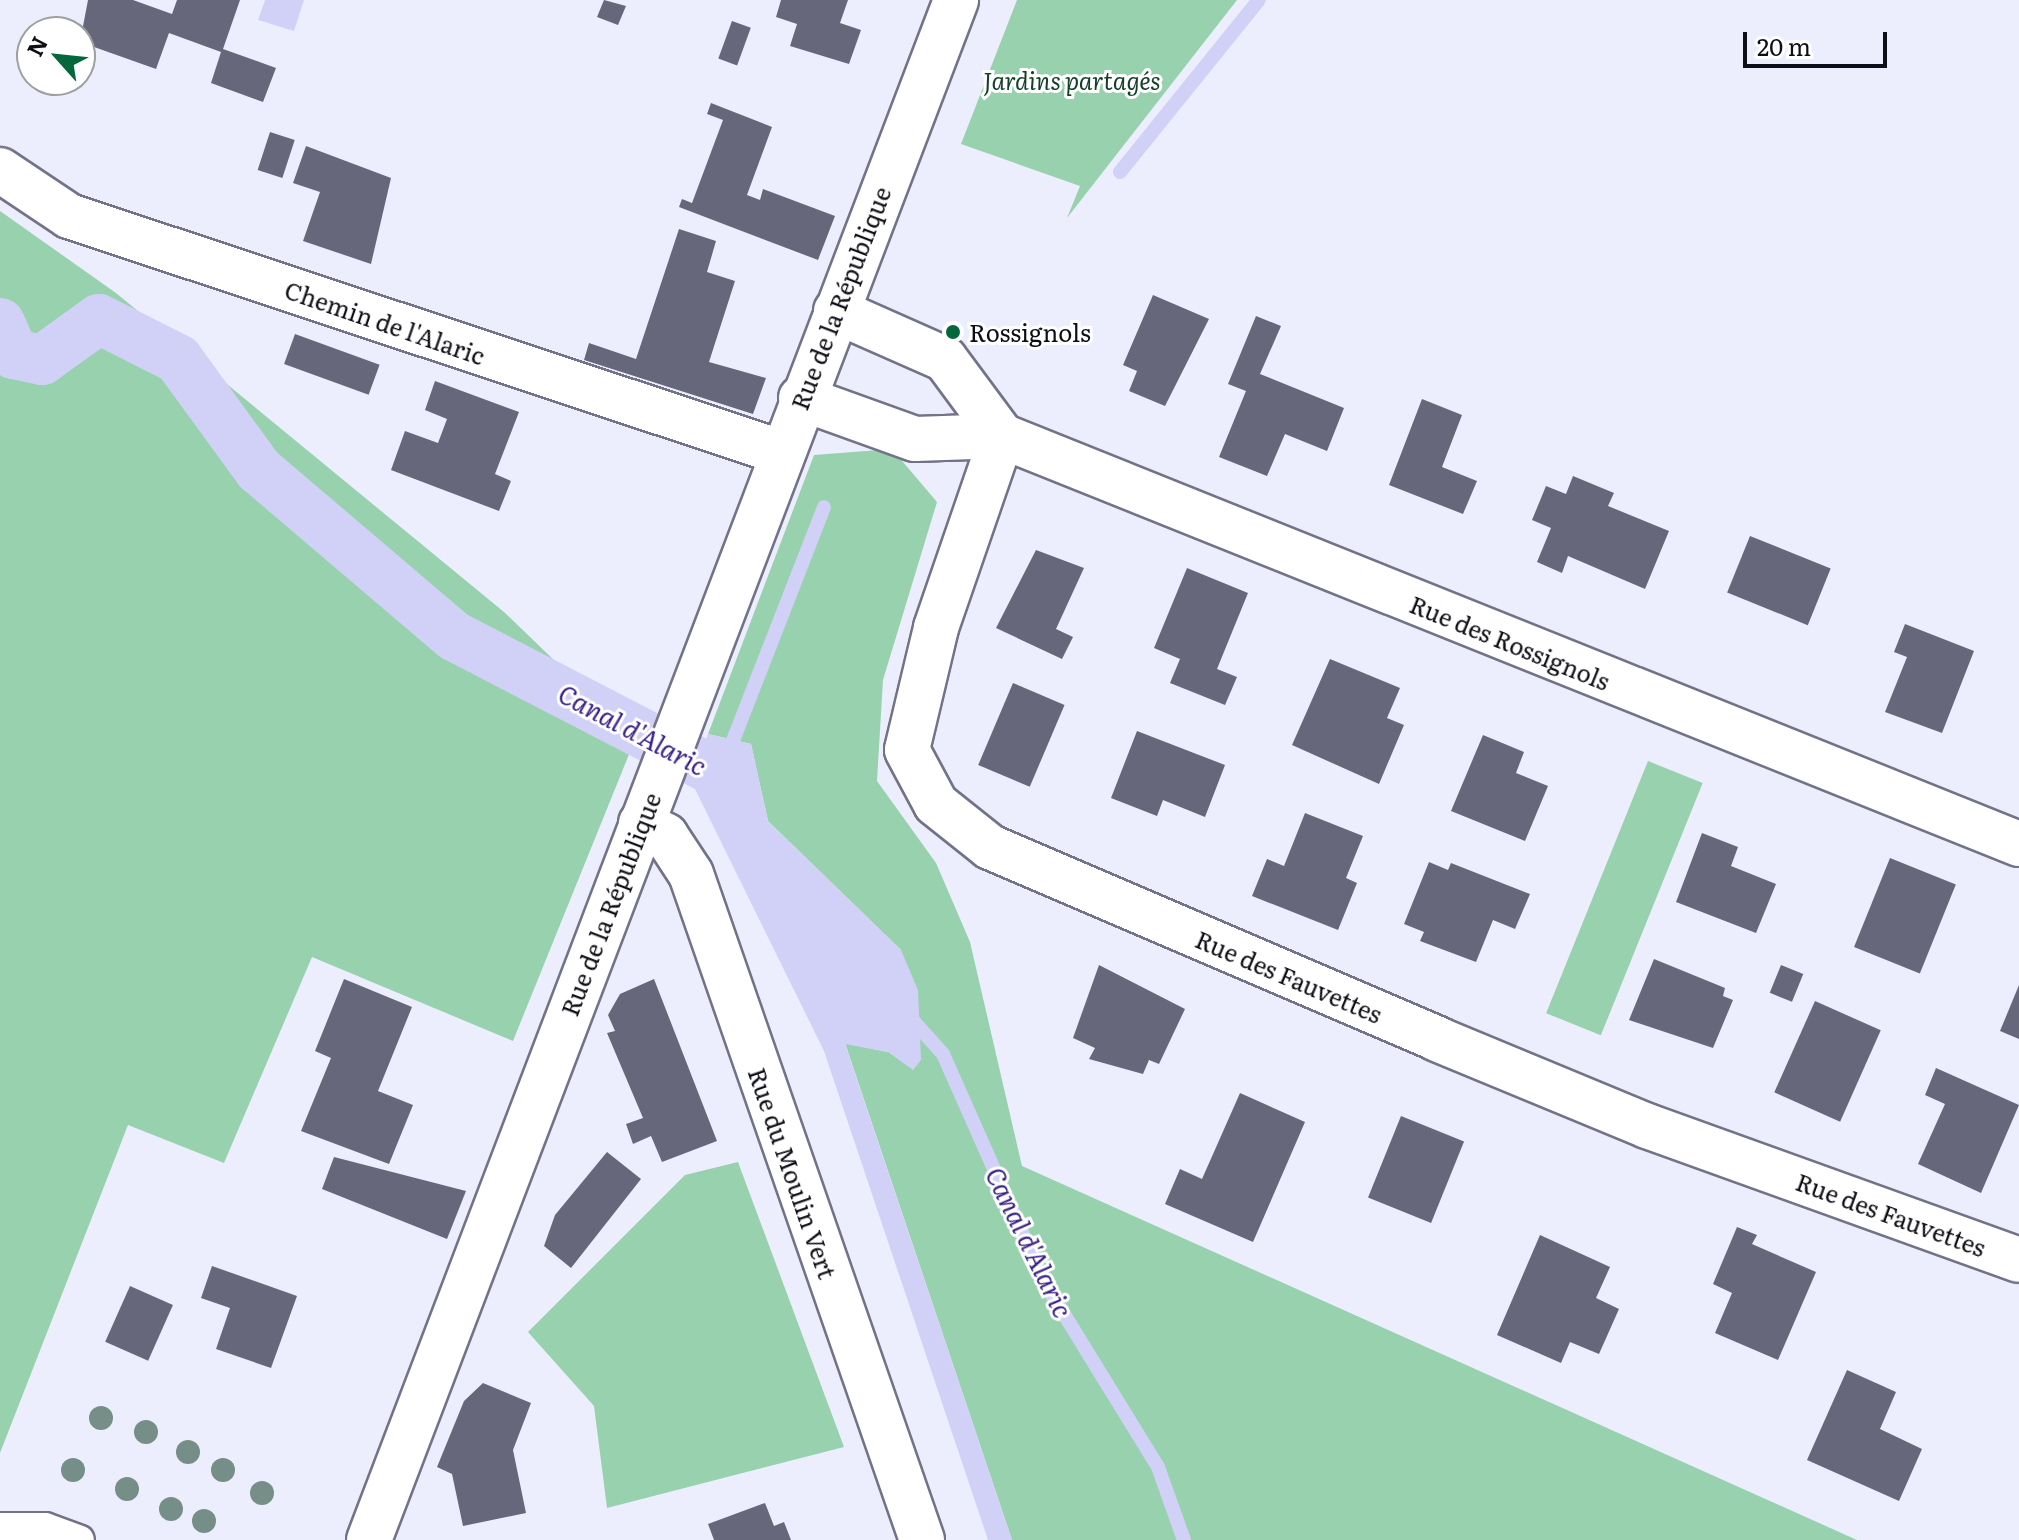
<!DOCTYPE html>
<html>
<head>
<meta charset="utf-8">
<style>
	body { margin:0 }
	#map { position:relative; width:2019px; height:1540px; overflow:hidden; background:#edeefd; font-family:Literata,serif }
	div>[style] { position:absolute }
	.green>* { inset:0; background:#98d1ad; transform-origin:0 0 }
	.water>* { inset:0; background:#d1d1f7 }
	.stream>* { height:14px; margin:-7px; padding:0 7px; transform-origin:7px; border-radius:7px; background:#d1d1f7 }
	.canal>* { height:50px; margin:-25px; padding:0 25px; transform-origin:25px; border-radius:25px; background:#d1d1f7 }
	.building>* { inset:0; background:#67677c; transform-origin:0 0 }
	.roads { filter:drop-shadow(2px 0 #727388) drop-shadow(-2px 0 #727388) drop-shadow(0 2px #727388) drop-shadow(0 -2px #727388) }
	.service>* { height:28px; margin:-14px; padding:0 14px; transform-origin:14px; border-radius:14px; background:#fff }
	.minor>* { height:44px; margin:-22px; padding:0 22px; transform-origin:22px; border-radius:22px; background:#fff }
	.tertiary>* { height:44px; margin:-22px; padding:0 22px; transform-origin:22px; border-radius:22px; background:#fff }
	.trees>* { width:24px; height:24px; margin:-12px; border-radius:50%; background:#768e88 }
	.dots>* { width:22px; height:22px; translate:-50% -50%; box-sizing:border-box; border:4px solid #fff; border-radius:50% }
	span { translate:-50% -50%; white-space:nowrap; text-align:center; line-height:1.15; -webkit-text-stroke:6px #fff; paint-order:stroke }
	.park-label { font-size:24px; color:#143f28; font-style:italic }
	.street-label { font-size:24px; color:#0e0e16 }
	.poi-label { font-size:24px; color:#0e0e16 }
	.left { translate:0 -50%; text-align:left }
	.water-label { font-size:26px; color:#372087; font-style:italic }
	.north { position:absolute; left:16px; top:16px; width:80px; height:80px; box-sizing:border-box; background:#fff; border:2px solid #9f9fa2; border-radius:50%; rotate:297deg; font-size:22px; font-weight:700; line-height:32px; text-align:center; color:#0e0e16 }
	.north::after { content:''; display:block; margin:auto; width:28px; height:36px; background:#05683d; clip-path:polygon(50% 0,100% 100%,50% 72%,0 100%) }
	.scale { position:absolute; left:1743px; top:32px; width:144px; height:36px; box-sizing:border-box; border:4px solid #0e0e16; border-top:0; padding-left:10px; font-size:24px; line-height:28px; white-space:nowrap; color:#0e0e16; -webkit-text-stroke:6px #fff; paint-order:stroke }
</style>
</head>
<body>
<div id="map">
	<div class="green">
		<i style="clip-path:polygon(1017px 0,1237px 0,1067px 218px,1080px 186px,961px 144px)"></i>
		<i style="clip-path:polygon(0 211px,116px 293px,504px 612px,584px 689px,569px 698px,565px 717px,632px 747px,513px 1041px,312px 957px,224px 1163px,128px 1125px,0 1453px)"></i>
		<i style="clip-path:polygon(892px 449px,937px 502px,883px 680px,877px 781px,936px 863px,970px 942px,1022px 1166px,1857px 1540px,1012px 1540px,845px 1043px,888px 1052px,901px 950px,768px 821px,751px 744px,708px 734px,814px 455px)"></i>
		<i style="left:1648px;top:761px;width:59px;height:272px;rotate:22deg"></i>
		<i style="clip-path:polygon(738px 1162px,844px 1447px,607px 1508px,594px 1406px,528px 1332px,685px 1175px)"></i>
	</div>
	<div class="water">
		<i style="clip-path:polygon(265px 0,304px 0,294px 31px,258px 20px)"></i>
		<i style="clip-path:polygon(584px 689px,644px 711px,632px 747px,565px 717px,569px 698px)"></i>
		<i style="clip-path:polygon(708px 734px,751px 744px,768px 821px,901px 950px,918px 990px,921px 1060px,913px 1070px,888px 1052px,845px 1044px,1012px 1540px,988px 1540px,824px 1051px,690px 779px)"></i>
	</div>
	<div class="stream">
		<i style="left:1120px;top:172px;width:221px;rotate:-51.1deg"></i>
		<i style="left:727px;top:756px;width:267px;rotate:-68.7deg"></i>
		<i style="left:909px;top:1016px;width:51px;rotate:48.2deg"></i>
		<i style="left:943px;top:1054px;width:247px;rotate:66.1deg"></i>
		<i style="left:1043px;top:1280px;width:220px;rotate:58.4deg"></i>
		<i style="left:1158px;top:1467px;width:77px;rotate:70.4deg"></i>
	</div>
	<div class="canal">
		<i style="left:0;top:323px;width:34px;rotate:66deg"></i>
		<i style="left:14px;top:354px;width:29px;rotate:12deg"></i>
		<i style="left:42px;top:360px;width:70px;rotate:-35.7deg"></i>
		<i style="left:99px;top:319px;width:89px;rotate:26.9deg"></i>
		<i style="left:178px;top:359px;width:137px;rotate:53.9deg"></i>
		<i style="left:259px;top:470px;width:256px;rotate:40.4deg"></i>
		<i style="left:454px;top:636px;width:300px;rotate:27.4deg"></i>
		<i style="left:720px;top:774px;width:44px;rotate:61.7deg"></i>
	</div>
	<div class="building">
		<i style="clip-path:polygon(88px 0,133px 0,172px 14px,177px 0,240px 0,223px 49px,276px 68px,263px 102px,211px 83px,221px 52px,169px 33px,156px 69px,80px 42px)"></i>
		<i style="clip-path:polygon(604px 0,626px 6px,618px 25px,597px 17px)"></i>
		<i style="clip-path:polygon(781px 0,848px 0,840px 23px,861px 30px,849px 64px,790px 46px,797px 24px,776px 17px)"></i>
		<i style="left:732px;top:21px;width:20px;height:40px;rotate:20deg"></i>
		<i style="clip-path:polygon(711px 103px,772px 127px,747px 195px,760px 200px,763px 189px,835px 216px,818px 260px,679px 207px,682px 199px,692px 203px,723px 120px,707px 114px)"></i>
		<i style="left:270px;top:132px;width:26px;height:40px;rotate:18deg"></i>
		<i style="clip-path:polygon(306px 146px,391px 178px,371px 264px,303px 241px,320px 192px,293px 183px)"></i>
		<i style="clip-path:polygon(679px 229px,716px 241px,707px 272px,735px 281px,709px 362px,766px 378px,753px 414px,584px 360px,589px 343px,636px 359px)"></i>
		<i style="clip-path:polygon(1153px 295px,1209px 319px,1165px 406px,1129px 391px,1137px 371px,1123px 365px)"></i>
		<i style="clip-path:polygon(1256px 316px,1281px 326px,1260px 374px,1344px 408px,1327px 451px,1285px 434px,1267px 476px,1219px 457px,1246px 391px,1228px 384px)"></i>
		<i style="left:295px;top:334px;width:90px;height:32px;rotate:20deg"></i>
		<i style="clip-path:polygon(435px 381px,519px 412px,495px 474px,511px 481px,499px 511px,391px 470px,405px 431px,438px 443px,447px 419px,425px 410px)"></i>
		<i style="clip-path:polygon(1422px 399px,1462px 415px,1442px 467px,1477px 481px,1463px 514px,1389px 485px)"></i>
		<i style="clip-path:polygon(1573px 476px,1614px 493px,1608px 506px,1669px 531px,1645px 589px,1568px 556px,1562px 573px,1537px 562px,1551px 528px,1532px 520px,1546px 486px,1566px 494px)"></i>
		<i style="left:1750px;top:536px;width:87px;height:61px;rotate:22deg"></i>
		<i style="clip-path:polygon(1036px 550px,1084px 568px,1056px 629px,1073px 637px,1062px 659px,996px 628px)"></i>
		<i style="clip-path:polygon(1187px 568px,1248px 593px,1217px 669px,1237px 677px,1225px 705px,1170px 683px,1180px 659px,1154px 648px)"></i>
		<i style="clip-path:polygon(1905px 624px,1974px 651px,1942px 733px,1885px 712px,1907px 657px,1894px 652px)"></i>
		<i style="clip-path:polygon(1330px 659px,1400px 688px,1387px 718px,1404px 725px,1379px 784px,1292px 745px)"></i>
		<i style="left:1013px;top:683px;width:56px;height:89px;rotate:23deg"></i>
		<i style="clip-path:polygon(1137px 731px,1225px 765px,1205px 817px,1163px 800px,1157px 816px,1111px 798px)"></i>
		<i style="clip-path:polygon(1483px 735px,1524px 752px,1516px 773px,1548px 786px,1525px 841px,1451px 811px)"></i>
		<i style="clip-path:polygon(1305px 813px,1363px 836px,1346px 878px,1357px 883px,1338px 930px,1252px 896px,1267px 859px,1284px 866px)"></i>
		<i style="clip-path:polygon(1702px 833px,1738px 847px,1731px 866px,1776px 884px,1756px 933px,1676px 902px)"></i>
		<i style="left:1890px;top:858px;width:71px;height:96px;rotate:22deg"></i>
		<i style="clip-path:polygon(1429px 862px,1448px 870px,1451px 863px,1530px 894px,1515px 929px,1493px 920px,1476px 962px,1420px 941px,1424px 932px,1404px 924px)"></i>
		<i style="clip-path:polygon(1654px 959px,1725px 988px,1723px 996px,1733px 1000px,1713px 1048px,1629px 1020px)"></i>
		<i style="clip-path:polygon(1099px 965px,1185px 1009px,1159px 1064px,1149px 1060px,1143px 1074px,1089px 1059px,1095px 1048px,1073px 1038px)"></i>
		<i style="left:1781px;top:965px;width:24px;height:30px;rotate:22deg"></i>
		<i style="clip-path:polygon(344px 979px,412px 1007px,378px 1091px,413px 1105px,389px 1164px,301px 1131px,331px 1058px,315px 1051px)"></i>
		<i style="clip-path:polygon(654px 979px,717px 1141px,662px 1162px,651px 1136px,633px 1144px,626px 1124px,643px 1118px,607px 1033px,615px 1031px,608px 1015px,620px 994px)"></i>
		<i style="clip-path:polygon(2019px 985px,2019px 1039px,2000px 1031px)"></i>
		<i style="left:1815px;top:1001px;width:72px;height:100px;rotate:24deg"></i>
		<i style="clip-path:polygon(1936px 1068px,2019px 1105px,1981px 1193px,1918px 1164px,1945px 1104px,1925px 1095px)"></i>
		<i style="clip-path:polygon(1240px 1093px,1305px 1122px,1253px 1242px,1165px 1204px,1180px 1169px,1202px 1179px)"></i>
		<i style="left:1401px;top:1116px;width:68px;height:88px;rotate:22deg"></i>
		<i style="clip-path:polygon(607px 1152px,641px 1179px,571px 1268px,544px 1246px,555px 1215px)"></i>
		<i style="clip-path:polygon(334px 1157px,466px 1191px,447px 1239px,322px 1189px)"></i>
		<i style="clip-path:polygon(1737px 1227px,1757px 1235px,1752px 1244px,1816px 1272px,1778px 1360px,1715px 1333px,1732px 1293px,1713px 1284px)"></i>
		<i style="clip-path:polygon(1540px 1235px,1610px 1267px,1596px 1298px,1619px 1309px,1599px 1354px,1570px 1342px,1561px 1363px,1497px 1335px)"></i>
		<i style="clip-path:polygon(212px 1266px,297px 1296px,271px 1368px,216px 1349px,230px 1308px,201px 1298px)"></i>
		<i style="left:130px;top:1286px;width:47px;height:61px;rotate:24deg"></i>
		<i style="clip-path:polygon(1847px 1370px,1896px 1392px,1880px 1429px,1922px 1449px,1899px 1501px,1807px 1460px)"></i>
		<i style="clip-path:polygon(483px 1383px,531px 1403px,513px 1450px,526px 1513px,463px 1526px,452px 1474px,437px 1467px,464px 1401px)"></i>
		<i style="clip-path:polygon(765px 1503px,774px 1526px,784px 1522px,791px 1540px,714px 1540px,708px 1524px)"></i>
	</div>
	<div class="roads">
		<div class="service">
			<i style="left:0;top:1527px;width:45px"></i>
			<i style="left:45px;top:1527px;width:37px;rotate:20deg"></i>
		</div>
		<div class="minor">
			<i style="left:0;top:170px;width:83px;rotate:33.7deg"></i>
			<i style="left:69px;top:216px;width:749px;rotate:18.36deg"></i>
			<i style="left:836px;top:311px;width:119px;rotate:23.8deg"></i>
			<i style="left:945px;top:359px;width:96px;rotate:53.5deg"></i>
			<i style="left:801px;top:398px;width:121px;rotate:19.8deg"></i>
			<i style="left:915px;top:439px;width:87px;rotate:-2deg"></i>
			<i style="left:1002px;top:436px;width:1096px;rotate:21.86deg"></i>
			<i style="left:1002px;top:436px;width:203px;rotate:109deg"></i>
			<i style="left:936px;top:628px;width:125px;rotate:103.4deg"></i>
			<i style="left:907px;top:750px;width:61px;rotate:61.8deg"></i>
			<i style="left:936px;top:804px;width:69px;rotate:38.5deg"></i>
			<i style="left:990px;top:847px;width:486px;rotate:23.2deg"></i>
			<i style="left:1437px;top:1039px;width:227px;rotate:22.5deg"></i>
			<i style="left:1647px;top:1126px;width:395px;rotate:19.8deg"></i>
			<i style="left:641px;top:823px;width:28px;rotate:27deg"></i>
			<i style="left:666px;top:836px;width:45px;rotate:56.7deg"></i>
			<i style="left:691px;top:874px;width:705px;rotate:70.87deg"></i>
		</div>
		<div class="tertiary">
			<i style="left:369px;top:1540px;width:1648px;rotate:-69.13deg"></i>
		</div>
	</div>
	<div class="trees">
		<i style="left:101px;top:1418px"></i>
		<i style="left:146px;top:1432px"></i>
		<i style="left:188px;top:1452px"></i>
		<i style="left:73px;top:1470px"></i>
		<i style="left:223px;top:1470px"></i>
		<i style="left:127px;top:1489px"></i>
		<i style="left:262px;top:1493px"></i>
		<i style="left:171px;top:1509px"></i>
		<i style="left:204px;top:1521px"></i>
	</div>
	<div class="dots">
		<i style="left:953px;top:332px;background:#05683d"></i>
	</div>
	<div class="park-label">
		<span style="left:1072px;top:80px">Jardins partagés</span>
	</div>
	<div class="street-label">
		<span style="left:840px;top:298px;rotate:-69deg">Rue de la République</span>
		<span style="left:385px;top:322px;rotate:19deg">Chemin de l'Alaric</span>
		<span style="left:1510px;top:642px;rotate:22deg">Rue des Rossignols</span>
		<span style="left:610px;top:904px;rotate:-69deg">Rue de la République</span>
		<span style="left:1289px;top:976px;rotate:23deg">Rue des Fauvettes</span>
		<span style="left:793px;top:1173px;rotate:71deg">Rue du Moulin Vert</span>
		<span style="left:1891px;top:1214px;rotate:20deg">Rue des Fauvettes</span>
	</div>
	<div class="poi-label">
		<span class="left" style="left:969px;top:332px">Rossignols</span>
	</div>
	<div class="water-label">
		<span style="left:633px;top:729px;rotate:28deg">Canal d'Alaric</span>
		<span style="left:1030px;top:1242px;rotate:64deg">Canal d'Alaric</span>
	</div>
	<div class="north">N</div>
	<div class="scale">20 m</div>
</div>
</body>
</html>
